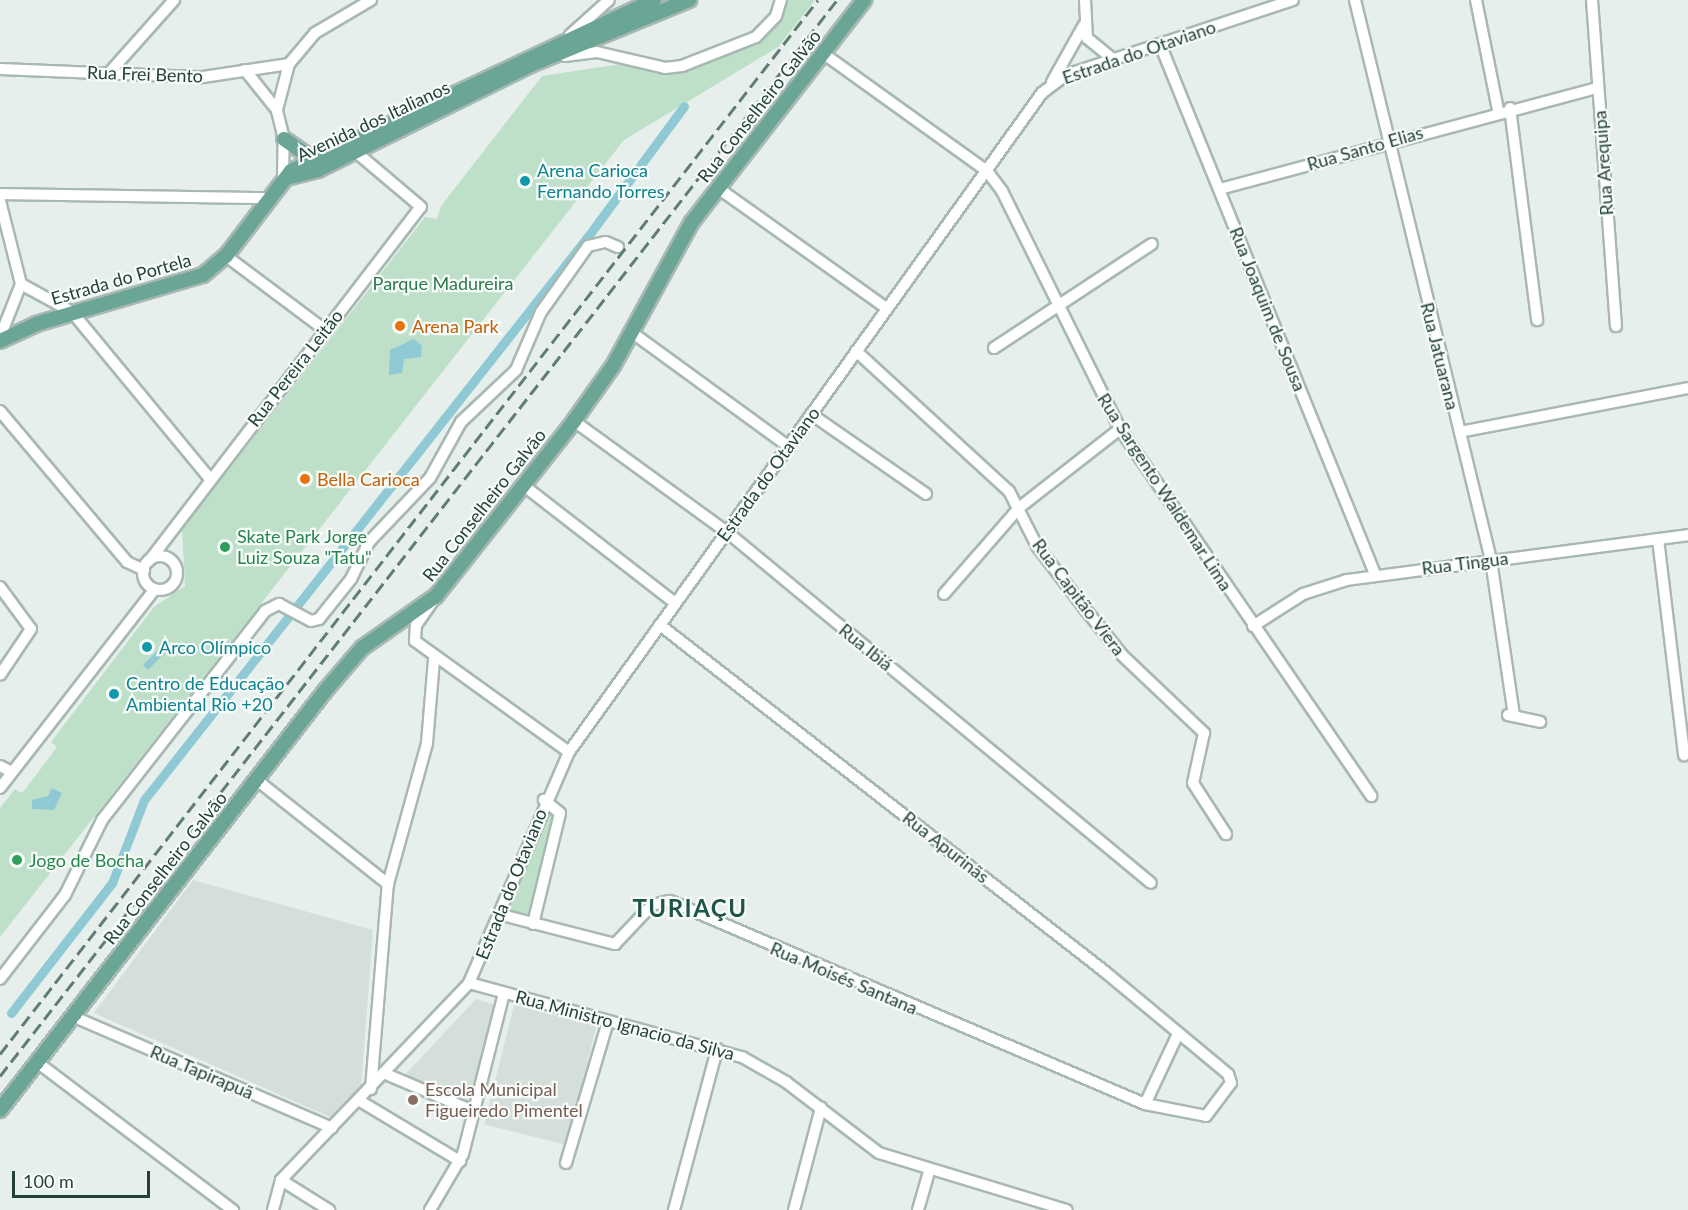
<!DOCTYPE html>
<html>
<head>
<meta charset="utf-8">
<style>
	body { margin:0 }
	#map { position:relative; width:1688px; height:1210px; overflow:hidden; background:#e6efeb; font-family:Lato,sans-serif }
	div>[style] { position:absolute }
	.built>* { inset:0; background:#d4dfda; transform-origin:0 0 }
	.green>* { inset:0; background:#bfe0c8 }
	.water>* { inset:0; background:#8ec9d4; transform-origin:0 0 }
	.canal>* { height:9px; margin:-4.5px; padding:0 4.5px; transform-origin:4.5px; border-radius:4.5px; background:#8ec9d4 }
	.roads { filter:drop-shadow(2px 0 #a8b8b2) drop-shadow(-2px 0 #a8b8b2) drop-shadow(0 2px #a8b8b2) drop-shadow(0 -2px #a8b8b2) }
	.minor>* { height:10px; margin:-5px; padding:0 5px; transform-origin:5px; border-radius:5px; background:#fff }
	.minor>.ring { margin:-5px; padding:0; box-sizing:content-box; background:none; border:10px solid #fff; border-radius:50% }
	.major>* { height:14px; margin:-7px; padding:0 7px; transform-origin:7px; border-radius:7px; background:#6aa596 }
	.rail>* { height:3px; margin-top:-1.5px; transform-origin:0; background:repeating-linear-gradient(90deg,#5f7d75 0 12px,transparent 0 18px) }
	.dots>* { width:16px; height:16px; translate:-50% -50%; box-sizing:border-box; border:3px solid #f7fbf9; border-radius:50% }
	span { translate:-50% -50%; white-space:nowrap; text-align:center; line-height:1.15; -webkit-text-stroke:4.5px #f7fbf9; paint-order:stroke }
	.street-label { font-size:18px; color:#24423a }
	.culture-label { font-size:18px; color:#0d838f }
	.left { translate:0 -50%; text-align:left }
	.park-label { font-size:18px; color:#2d7a4b }
	.food-label { font-size:18px; color:#c56008 }
	.leisure-label { font-size:18px; color:#27864d }
	.education-label { font-size:18px; color:#785e54 }
	.district-label { font-size:24px; color:#1f5548; font-weight:700; letter-spacing:1.5px }
	.scale { position:absolute; left:12px; top:1171px; width:138px; height:27px; box-sizing:border-box; border:3px solid #24423a; border-top:0; padding-left:8px; font-size:18px; line-height:21px; white-space:nowrap; color:#24423a; -webkit-text-stroke:4px #f7fbf9; paint-order:stroke }
</style>
</head>
<body>
<div id="map">
	<div class="built">
		<i style="clip-path:polygon(193px 880px,373px 930px,361px 1088px,337px 1120px,94px 1013px)"></i>
		<i style="clip-path:polygon(476px 999px,496px 1005px,469px 1104px,404px 1076px)"></i>
		<i style="left:514px;top:1005px;width:85px;height:123px;rotate:14deg"></i>
	</div>
	<div class="green">
		<i style="clip-path:polygon(786px 0,815px 0,778px 47px,624px 140px,0 937px,0 808px,15px 789px,22px 793px,33px 779px,57px 747px,51px 742px,154px 607px,185px 586px,182px 530px,425px 217px,437px 219px,441px 206px,542px 76px,634px 62px,667px 75px,764px 39px)"></i>
		<i style="clip-path:polygon(548px 806px,558px 811px,532px 918px,506px 909px)"></i>
	</div>
	<div class="water">
		<i style="clip-path:polygon(414px 339px,422px 346px,421px 357px,404px 359px,402px 373px,389px 375px,390px 350px)"></i>
		<i style="left:167px;top:641px;width:7px;height:34px;rotate:45deg"></i>
		<i style="clip-path:polygon(52px 788px,62px 793px,54px 810px,32px 809px,32px 800px,48px 796px)"></i>
	</div>
	<div class="canal">
		<i style="left:11px;top:1013px;width:165px;rotate:-52.2deg"></i>
		<i style="left:112px;top:883px;width:89px;rotate:-68.9deg"></i>
		<i style="left:144px;top:800px;width:719px;rotate:-51.78deg"></i>
		<i style="left:589px;top:235px;width:160px;rotate:-53.6deg"></i>
	</div>
	<div class="roads">
		<div class="minor">
			<i style="left:1085px;top:0;width:38px;rotate:87deg"></i>
			<i style="left:1087px;top:38px;width:33px;rotate:39deg"></i>
			<i style="left:1355px;top:0;width:576px;rotate:76.35deg"></i>
			<i style="left:1491px;top:560px;width:157px;rotate:81.6deg"></i>
			<i style="left:1476px;top:0;width:112px;rotate:78.7deg"></i>
			<i style="left:1592px;top:0;width:327px;rotate:85.8deg"></i>
			<i style="left:570px;top:35px;width:52px;rotate:-41.9deg"></i>
			<i style="left:1160px;top:44px;width:572px;rotate:67.92deg"></i>
			<i style="left:824px;top:54px;width:201px;rotate:35.7deg"></i>
			<i style="left:987px;top:171px;width:25px;rotate:53deg"></i>
			<i style="left:1002px;top:191px;width:266px;rotate:63.6deg"></i>
			<i style="left:1120px;top:429px;width:445px;rotate:55.6deg"></i>
			<i style="left:565px;top:56px;width:32px;rotate:-7deg"></i>
			<i style="left:597px;top:52px;width:70px;rotate:13.2deg"></i>
			<i style="left:665px;top:68px;width:17px;rotate:-7deg"></i>
			<i style="left:682px;top:66px;width:79px;rotate:-21.4deg"></i>
			<i style="left:756px;top:37px;width:29px;rotate:-46deg"></i>
			<i style="left:776px;top:16px;width:17px;rotate:-73deg"></i>
			<i style="left:0;top:69px;width:203px;rotate:2.3deg"></i>
			<i style="left:203px;top:77px;width:87px;rotate:-8.6deg"></i>
			<i style="left:245px;top:70px;width:51px;rotate:51.3deg"></i>
			<i style="left:109px;top:73px;width:98px;rotate:-48.3deg"></i>
			<i style="left:1052px;top:82px;width:65px;rotate:-60.7deg"></i>
			<i style="left:1510px;top:108px;width:214px;rotate:82.7deg"></i>
			<i style="left:283px;top:178px;width:39px;rotate:-89deg"></i>
			<i style="left:284px;top:139px;width:30px;rotate:-104deg"></i>
			<i style="left:277px;top:110px;width:48px;rotate:-75.4deg"></i>
			<i style="left:289px;top:64px;width:40px;rotate:-50deg"></i>
			<i style="left:315px;top:33px;width:65px;rotate:-30.5deg"></i>
			<i style="left:718px;top:188px;width:206px;rotate:35.5deg"></i>
			<i style="left:1220px;top:189px;width:391px;rotate:-15deg"></i>
			<i style="left:0;top:194px;width:266px;rotate:0.9deg"></i>
			<i style="left:0;top:201px;width:86px;rotate:75.8deg"></i>
			<i style="left:21px;top:284px;width:57px;rotate:111.6deg"></i>
			<i style="left:226px;top:256px;width:124px;rotate:36.8deg"></i>
			<i style="left:21px;top:284px;width:58px;rotate:28.8deg"></i>
			<i style="left:72px;top:312px;width:217px;rotate:50.4deg"></i>
			<i style="left:630px;top:331px;width:197px;rotate:36.1deg"></i>
			<i style="left:994px;top:348px;width:189px;rotate:-33.4deg"></i>
			<i style="left:856px;top:351px;width:207px;rotate:42.5deg"></i>
			<i style="left:1009px;top:491px;width:62px;rotate:63deg"></i>
			<i style="left:1037px;top:546px;width:79px;rotate:52.7deg"></i>
			<i style="left:1085px;top:609px;width:60px;rotate:51deg"></i>
			<i style="left:1123px;top:656px;width:112px;rotate:43.5deg"></i>
			<i style="left:1204px;top:733px;width:51px;rotate:102.4deg"></i>
			<i style="left:1193px;top:783px;width:61px;rotate:57.1deg"></i>
			<i style="left:0;top:411px;width:197px;rotate:49.9deg"></i>
			<i style="left:127px;top:562px;width:19px;rotate:25deg"></i>
			<i style="left:811px;top:414px;width:140px;rotate:34.8deg"></i>
			<i style="left:574px;top:421px;width:189px;rotate:36deg"></i>
			<i style="left:727px;top:532px;width:550px;rotate:39.62deg"></i>
			<i style="left:1460px;top:432px;width:232px;rotate:-10.9deg"></i>
			<i style="left:523px;top:485px;width:192px;rotate:37.8deg"></i>
			<i style="left:1658px;top:539px;width:218px;rotate:83.1deg"></i>
			<i class="ring" style="left:143px;top:556px;width:24px;height:24px"></i>
			<i style="left:149px;top:561px;width:446px;rotate:-52.5deg"></i>
			<i style="left:421px;top:207px;width:85px;rotate:-139.8deg"></i>
			<i style="left:0;top:587px;width:52px;rotate:53.6deg"></i>
			<i style="left:31px;top:629px;width:55px;rotate:124deg"></i>
			<i style="left:944px;top:594px;width:116px;rotate:-48.9deg"></i>
			<i style="left:1020px;top:507px;width:127px;rotate:-38deg"></i>
			<i style="left:433px;top:601px;width:29px;rotate:125deg"></i>
			<i style="left:416px;top:625px;width:16px;rotate:94deg"></i>
			<i style="left:415px;top:641px;width:190px;rotate:35.8deg"></i>
			<i style="left:1253px;top:626px;width:59px;rotate:-32.6deg"></i>
			<i style="left:1303px;top:594px;width:46px;rotate:-17.7deg"></i>
			<i style="left:1347px;top:580px;width:344px;rotate:-7.5deg"></i>
			<i style="left:1508px;top:715px;width:33px;rotate:12deg"></i>
			<i style="left:0;top:766px;width:13px;rotate:27deg"></i>
			<i style="left:258px;top:781px;width:166px;rotate:38.4deg"></i>
			<i style="left:0;top:788px;width:252px;rotate:-52.1deg"></i>
			<i style="left:502px;top:915px;width:117px;rotate:14.4deg"></i>
			<i style="left:615px;top:944px;width:54px;rotate:-46.5deg"></i>
			<i style="left:652px;top:905px;width:18px;rotate:-13deg"></i>
			<i style="left:670px;top:901px;width:517px;rotate:23.14deg"></i>
			<i style="left:1145px;top:1104px;width:62px;rotate:11.1deg"></i>
			<i style="left:1206px;top:1116px;width:41px;rotate:-52.9deg"></i>
			<i style="left:1231px;top:1083px;width:9px;rotate:-108deg"></i>
			<i style="left:1228px;top:1074px;width:161px;rotate:-140.3deg"></i>
			<i style="left:1104px;top:971px;width:563px;rotate:-142.07deg"></i>
			<i style="left:533px;top:924px;width:114px;rotate:-76.3deg"></i>
			<i style="left:560px;top:813px;width:21px;rotate:-141deg"></i>
			<i style="left:0;top:979px;width:106px;rotate:-52.3deg"></i>
			<i style="left:65px;top:895px;width:84px;rotate:-63.7deg"></i>
			<i style="left:102px;top:820px;width:265px;rotate:-52deg"></i>
			<i style="left:265px;top:611px;width:16px;rotate:-27deg"></i>
			<i style="left:279px;top:604px;width:36px;rotate:28deg"></i>
			<i style="left:311px;top:621px;width:8px;rotate:-14deg"></i>
			<i style="left:319px;top:619px;width:51px;rotate:-51.3deg"></i>
			<i style="left:351px;top:579px;width:41px;rotate:-64.1deg"></i>
			<i style="left:369px;top:542px;width:88px;rotate:-46.4deg"></i>
			<i style="left:430px;top:478px;width:64px;rotate:-61deg"></i>
			<i style="left:461px;top:422px;width:76px;rotate:-43.4deg"></i>
			<i style="left:516px;top:370px;width:63px;rotate:-66.7deg"></i>
			<i style="left:541px;top:312px;width:81px;rotate:-54.5deg"></i>
			<i style="left:588px;top:246px;width:18px;rotate:-13deg"></i>
			<i style="left:606px;top:242px;width:13px;rotate:23deg"></i>
			<i style="left:469px;top:983px;width:283px;rotate:15.2deg"></i>
			<i style="left:742px;top:1057px;width:51px;rotate:29.6deg"></i>
			<i style="left:786px;top:1082px;width:117px;rotate:37.4deg"></i>
			<i style="left:879px;top:1153px;width:196px;rotate:16.9deg"></i>
			<i style="left:72px;top:1016px;width:283px;rotate:23.3deg"></i>
			<i style="left:37px;top:1062px;width:246px;rotate:37.1deg"></i>
			<i style="left:386px;top:1074px;width:95px;rotate:23deg"></i>
			<i style="left:371px;top:1089px;width:206px;rotate:-85.3deg"></i>
			<i style="left:388px;top:884px;width:146px;rotate:-74.5deg"></i>
			<i style="left:427px;top:743px;width:84px;rotate:-85.2deg"></i>
			<i style="left:360px;top:1101px;width:117px;rotate:31deg"></i>
			<i style="left:1145px;top:1104px;width:77px;rotate:-64.8deg"></i>
			<i style="left:566px;top:1163px;width:148px;rotate:-73.5deg"></i>
			<i style="left:281px;top:1180px;width:57px;rotate:32deg"></i>
			<i style="left:273px;top:1210px;width:31px;rotate:-75deg"></i>
			<i style="left:281px;top:1180px;width:272px;rotate:-46.3deg"></i>
			<i style="left:469px;top:983px;width:252px;rotate:-66.6deg"></i>
			<i style="left:569px;top:752px;width:811px;rotate:-54.33deg"></i>
			<i style="left:1042px;top:93px;width:30px;rotate:-37deg"></i>
			<i style="left:1066px;top:75px;width:239px;rotate:-18.3deg"></i>
			<i style="left:430px;top:1210px;width:65px;rotate:-59.5deg"></i>
			<i style="left:463px;top:1154px;width:166px;rotate:-75.7deg"></i>
			<i style="left:674px;top:1210px;width:167px;rotate:-75deg"></i>
			<i style="left:794px;top:1210px;width:106px;rotate:-75.2deg"></i>
			<i style="left:918px;top:1210px;width:40px;rotate:-74deg"></i>
		</div>
		<div class="major">
			<i style="left:284px;top:139px;width:35px;rotate:35deg"></i>
			<i style="left:286px;top:178px;width:33px;rotate:-14deg"></i>
			<i style="left:318px;top:170px;width:237px;rotate:-26.3deg"></i>
			<i style="left:530px;top:65px;width:172px;rotate:-22.2deg"></i>
			<i style="left:0;top:341px;width:40px;rotate:-25deg"></i>
			<i style="left:36px;top:324px;width:174px;rotate:-16.4deg"></i>
			<i style="left:203px;top:275px;width:30px;rotate:-40deg"></i>
			<i style="left:226px;top:256px;width:107px;rotate:-52.6deg"></i>
			<i style="left:291px;top:171px;width:401px;rotate:-25.2deg"></i>
			<i style="left:0;top:1110px;width:530px;rotate:-52.2deg"></i>
			<i style="left:325px;top:691px;width:57px;rotate:-49.3deg"></i>
			<i style="left:362px;top:648px;width:90px;rotate:-35.1deg"></i>
			<i style="left:436px;top:596px;width:223px;rotate:-51.7deg"></i>
			<i style="left:574px;top:421px;width:67px;rotate:-54.7deg"></i>
			<i style="left:613px;top:366px;width:164px;rotate:-61.3deg"></i>
			<i style="left:692px;top:222px;width:281px;rotate:-52.2deg"></i>
		</div>
	</div>
	<div class="rail">
		<i style="left:0;top:1054px;width:1334px;rotate:-52.19deg"></i>
		<i style="left:0;top:1076px;width:1363px;rotate:-52.12deg"></i>
	</div>
	<div class="dots">
		<i style="left:525px;top:181px;background:#0f9aa8"></i>
		<i style="left:400px;top:326px;background:#e8710a"></i>
		<i style="left:305px;top:479px;background:#e8710a"></i>
		<i style="left:225px;top:547px;background:#2e9e5b"></i>
		<i style="left:147px;top:647px;background:#0f9aa8"></i>
		<i style="left:114px;top:694px;background:#0f9aa8"></i>
		<i style="left:17px;top:860px;background:#2e9e5b"></i>
		<i style="left:413px;top:1100px;background:#8d6e63"></i>
	</div>
	<div class="street-label">
		<span style="left:1139px;top:52px;rotate:-19deg">Estrada do Otaviano</span>
		<span style="left:145px;top:74px;rotate:2deg">Rua Frei Bento</span>
		<span style="left:759px;top:106px;rotate:-52deg">Rua Conselheiro Galvão</span>
		<span style="left:373px;top:121px;rotate:-25deg">Avenida dos Italianos</span>
		<span style="left:1365px;top:148px;rotate:-16deg">Rua Santo Elias</span>
		<span style="left:1603px;top:163px;rotate:-94deg">Rua Arequipa</span>
		<span style="left:121px;top:279px;rotate:-16deg">Estrada do Portela</span>
		<span style="left:1268px;top:309px;rotate:68deg">Rua Joaquim de Sousa</span>
		<span style="left:1440px;top:356px;rotate:76deg">Rua Jatuarana</span>
		<span style="left:295px;top:368px;rotate:-52deg">Rua Pereira Leitão</span>
		<span style="left:768px;top:474px;rotate:-54deg">Estrada do Otaviano</span>
		<span style="left:1165px;top:492px;rotate:57deg">Rua Sargento Waldemar Lima</span>
		<span style="left:484px;top:505px;rotate:-52deg">Rua Conselheiro Galvão</span>
		<span style="left:1465px;top:563px;rotate:-7deg">Rua Tingua</span>
		<span style="left:1079px;top:597px;rotate:53deg">Rua Capitão Viera</span>
		<span style="left:866px;top:647px;rotate:39deg">Rua Ibiá</span>
		<span style="left:946px;top:847px;rotate:38deg">Rua Apurinãs</span>
		<span style="left:165px;top:868px;rotate:-52deg">Rua Conselheiro Galvão</span>
		<span style="left:511px;top:884px;rotate:-68deg">Estrada do Otaviano</span>
		<span style="left:844px;top:978px;rotate:23deg">Rua Moisés Santana</span>
		<span style="left:625px;top:1025px;rotate:15deg">Rua Ministro Ignacio da Silva</span>
		<span style="left:202px;top:1072px;rotate:23deg">Rua Tapirapuã</span>
	</div>
	<div class="culture-label">
		<span class="left" style="left:537px;top:181px">Arena Carioca<br>Fernando Torres</span>
		<span class="left" style="left:159px;top:647px">Arco Olímpico</span>
		<span class="left" style="left:126px;top:694px">Centro de Educação<br>Ambiental Rio +20</span>
	</div>
	<div class="park-label">
		<span style="left:443px;top:283px">Parque Madureira</span>
	</div>
	<div class="food-label">
		<span class="left" style="left:412px;top:326px">Arena Park</span>
		<span class="left" style="left:317px;top:479px">Bella Carioca</span>
	</div>
	<div class="leisure-label">
		<span class="left" style="left:237px;top:547px">Skate Park Jorge<br>Luiz Souza "Tatu"</span>
		<span class="left" style="left:29px;top:860px">Jogo de Bocha</span>
	</div>
	<div class="education-label">
		<span class="left" style="left:425px;top:1100px">Escola Municipal<br>Figueiredo Pimentel</span>
	</div>
	<div class="district-label">
		<span style="left:690px;top:908px">TURIAÇU</span>
	</div>
	<div class="scale">100 m</div>
</div>
</body>
</html>
